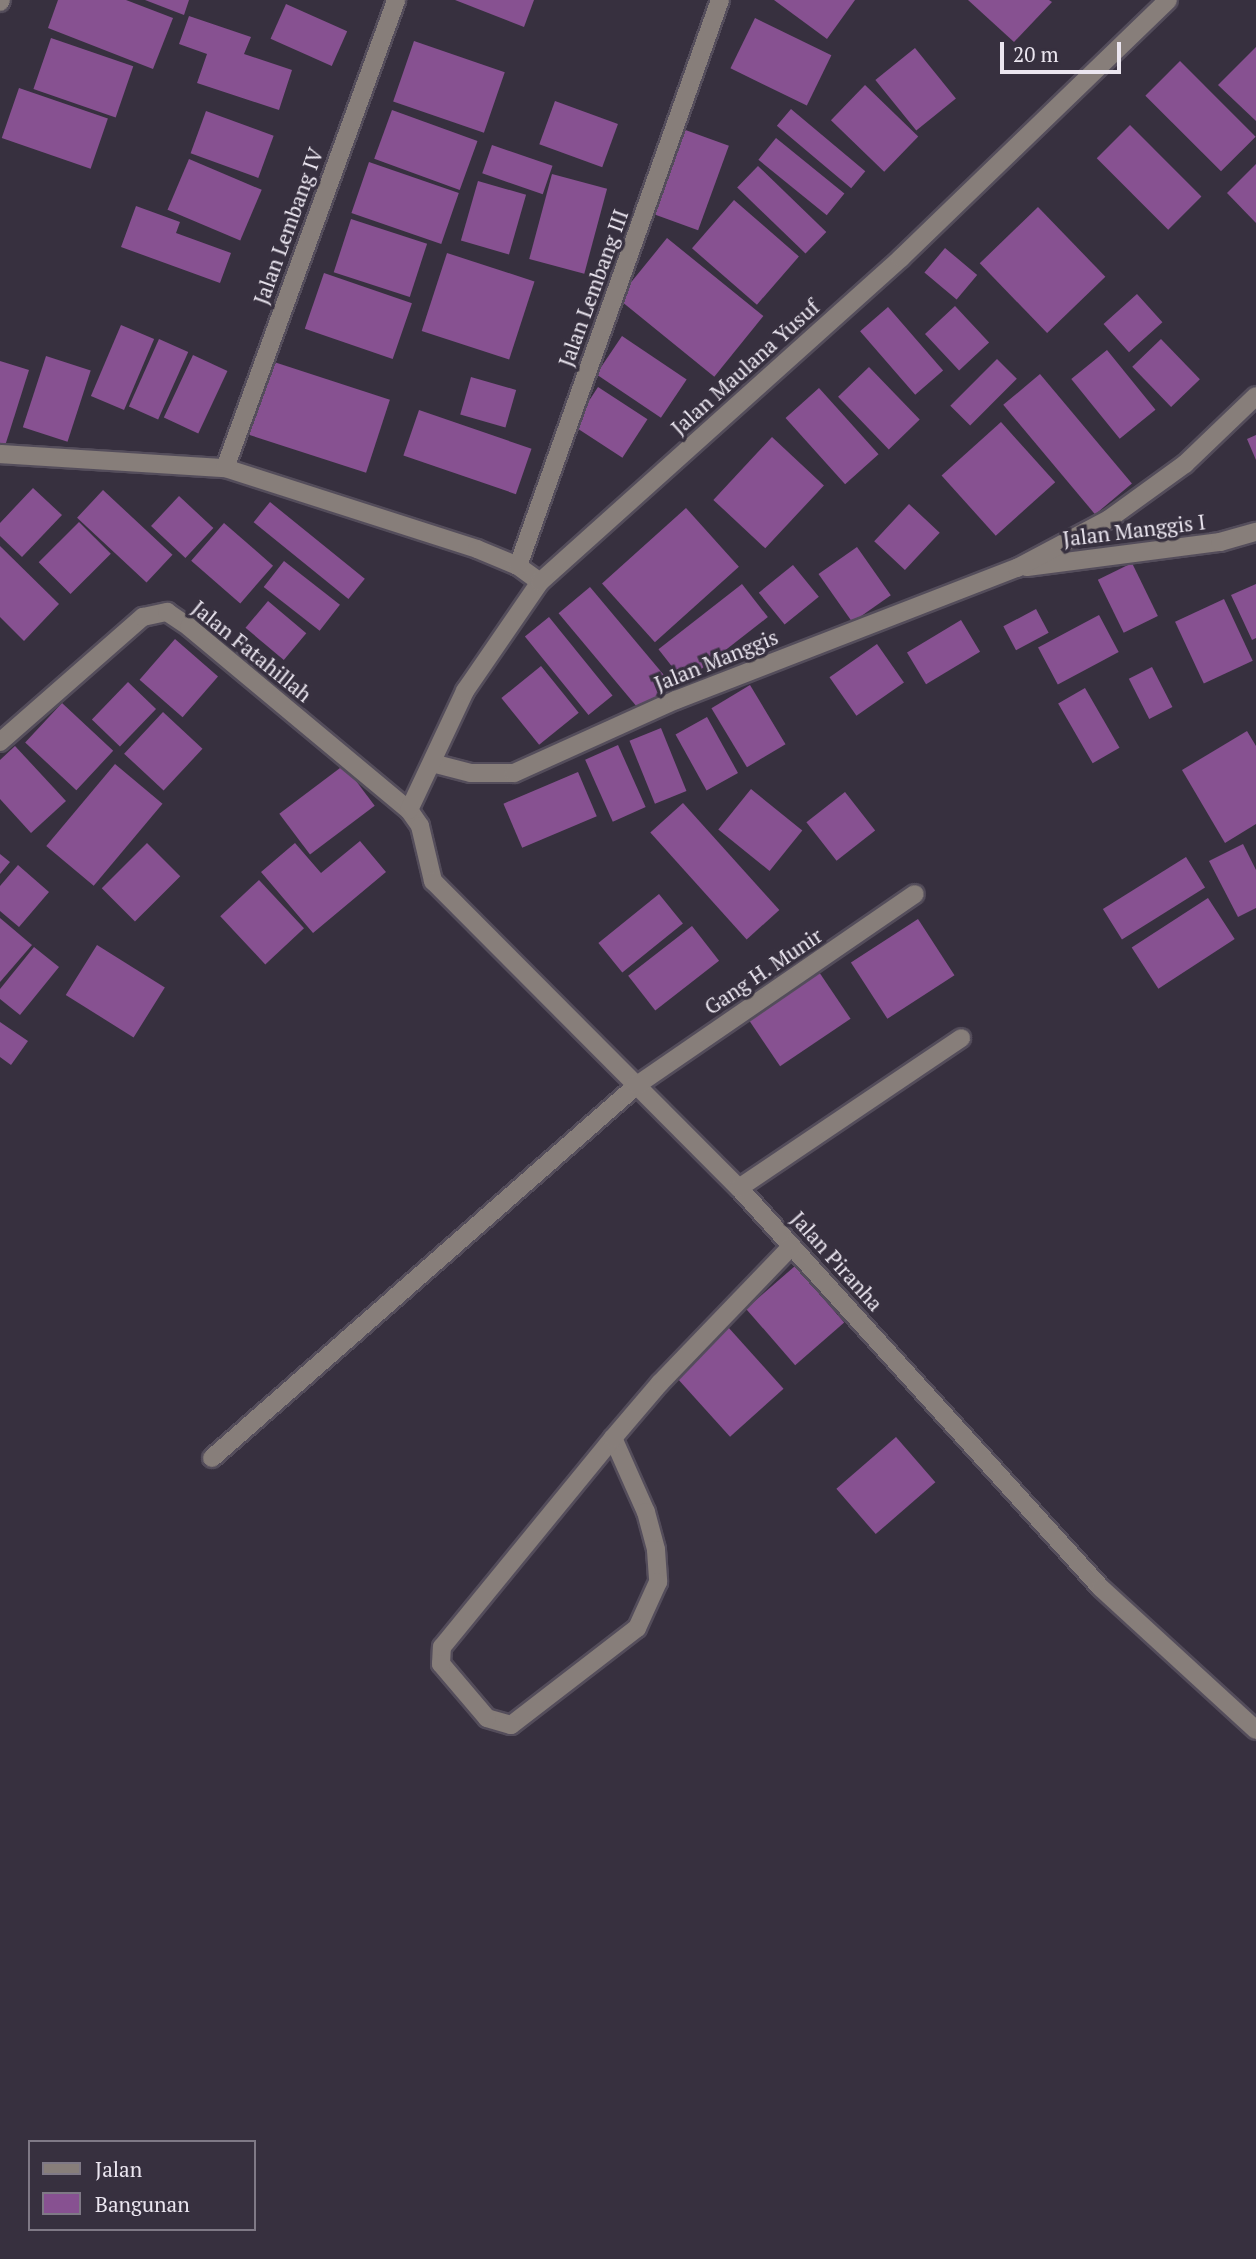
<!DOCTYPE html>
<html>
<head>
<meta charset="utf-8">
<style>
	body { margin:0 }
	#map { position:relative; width:1256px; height:2259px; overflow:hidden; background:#37303f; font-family:"PT Serif",serif }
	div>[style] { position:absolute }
	.building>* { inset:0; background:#875191; transform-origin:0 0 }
	.roads { filter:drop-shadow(2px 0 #544d5b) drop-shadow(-2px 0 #544d5b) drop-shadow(0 2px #544d5b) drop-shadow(0 -2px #544d5b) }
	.minor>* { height:18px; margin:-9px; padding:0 9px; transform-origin:9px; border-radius:9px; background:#877e7a }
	span { translate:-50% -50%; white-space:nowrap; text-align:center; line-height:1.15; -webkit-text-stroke:7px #37303f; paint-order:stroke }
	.street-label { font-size:21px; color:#ebe6f0 }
	.legend { position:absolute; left:28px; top:2140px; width:228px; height:91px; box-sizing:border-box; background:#37303f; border:2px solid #7f7986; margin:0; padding:9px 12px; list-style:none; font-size:21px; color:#ebe6f0 }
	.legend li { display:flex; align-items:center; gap:14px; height:35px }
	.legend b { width:35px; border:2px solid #7f7986 }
	.scale { position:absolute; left:1000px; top:42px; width:121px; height:32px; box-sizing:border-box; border:4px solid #ebe6f0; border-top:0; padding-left:9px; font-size:21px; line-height:24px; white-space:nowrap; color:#ebe6f0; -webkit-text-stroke:5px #37303f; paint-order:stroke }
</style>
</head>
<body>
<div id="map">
	<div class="building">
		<i style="clip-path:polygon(58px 0,126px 0,173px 18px,153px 69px,48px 28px)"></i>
		<i style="clip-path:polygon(145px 0,189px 0,184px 15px)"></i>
		<i style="clip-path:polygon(455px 0,534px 0,524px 27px)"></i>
		<i style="clip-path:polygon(774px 0,855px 0,827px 39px)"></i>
		<i style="clip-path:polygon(968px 0,1049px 0,1052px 2px,1014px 42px)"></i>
		<i style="left:286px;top:4px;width:67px;height:38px;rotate:24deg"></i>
		<i style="clip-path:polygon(189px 16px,251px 37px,244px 54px,292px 70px,279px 110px,197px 83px,207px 54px,179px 44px)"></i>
		<i style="left:755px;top:18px;width:85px;height:56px;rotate:26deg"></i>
		<i style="left:51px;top:38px;width:87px;height:54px;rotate:19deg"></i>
		<i style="left:414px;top:41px;width:96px;height:64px;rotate:19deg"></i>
		<i style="clip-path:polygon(1256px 47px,1256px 121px,1218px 85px)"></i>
		<i style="left:915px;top:48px;width:65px;height:51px;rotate:51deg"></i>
		<i style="left:1180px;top:61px;width:107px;height:49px;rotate:45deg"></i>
		<i style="left:865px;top:85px;width:74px;height:49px;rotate:44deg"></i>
		<i style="left:19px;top:88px;width:94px;height:53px;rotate:19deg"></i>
		<i style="left:555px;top:101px;width:67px;height:46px;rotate:20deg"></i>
		<i style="left:791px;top:109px;width:97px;height:22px;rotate:40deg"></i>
		<i style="left:392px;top:110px;width:91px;height:52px;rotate:20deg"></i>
		<i style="left:206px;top:111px;width:72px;height:45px;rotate:20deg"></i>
		<i style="left:1130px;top:125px;width:101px;height:47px;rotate:45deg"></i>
		<i style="left:680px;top:128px;width:52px;height:90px;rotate:20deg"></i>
		<i style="left:776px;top:138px;width:88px;height:28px;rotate:39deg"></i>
		<i style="left:492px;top:145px;width:64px;height:30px;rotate:19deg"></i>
		<i style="left:189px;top:159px;width:79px;height:55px;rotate:23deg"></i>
		<i style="left:369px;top:162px;width:95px;height:54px;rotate:19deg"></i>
		<i style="clip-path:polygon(1256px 164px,1256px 223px,1227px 193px)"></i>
		<i style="left:758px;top:166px;width:95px;height:30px;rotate:44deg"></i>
		<i style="left:552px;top:174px;width:57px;height:88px;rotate:15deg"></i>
		<i style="left:478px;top:181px;width:50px;height:62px;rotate:16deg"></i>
		<i style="left:734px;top:200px;width:86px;height:64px;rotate:41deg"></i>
		<i style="clip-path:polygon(136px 206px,180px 222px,176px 233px,231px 253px,220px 283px,121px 247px)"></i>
		<i style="left:1038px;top:207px;width:97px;height:81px;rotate:46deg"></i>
		<i style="left:351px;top:219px;width:80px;height:56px;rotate:18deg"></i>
		<i style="left:667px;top:238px;width:124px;height:78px;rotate:39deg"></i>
		<i style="left:945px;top:248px;width:42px;height:32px;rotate:40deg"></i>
		<i style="left:447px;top:253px;width:92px;height:82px;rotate:18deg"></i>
		<i style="left:324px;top:273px;width:93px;height:59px;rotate:19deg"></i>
		<i style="left:1137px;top:294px;width:38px;height:45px;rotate:48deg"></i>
		<i style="left:955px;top:306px;width:50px;height:41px;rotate:47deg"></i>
		<i style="left:888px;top:307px;width:84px;height:37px;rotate:49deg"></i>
		<i style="left:121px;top:325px;width:36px;height:77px;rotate:23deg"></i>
		<i style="left:622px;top:336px;width:78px;height:46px;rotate:34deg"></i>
		<i style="left:159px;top:339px;width:32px;height:74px;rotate:24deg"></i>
		<i style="left:1161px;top:339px;width:56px;height:40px;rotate:46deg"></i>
		<i style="left:1107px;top:350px;width:77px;height:46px;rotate:51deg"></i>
		<i style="left:193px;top:355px;width:38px;height:69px;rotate:25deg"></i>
		<i style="left:46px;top:356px;width:47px;height:75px;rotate:18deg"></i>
		<i style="left:997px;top:359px;width:28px;height:66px;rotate:45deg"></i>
		<i style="clip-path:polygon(0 361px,29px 370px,5px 446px,0 444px)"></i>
		<i style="left:271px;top:361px;width:125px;height:77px;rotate:18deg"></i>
		<i style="left:869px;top:367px;width:73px;height:43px;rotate:46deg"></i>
		<i style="left:1040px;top:374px;width:143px;height:48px;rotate:50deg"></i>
		<i style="left:471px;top:377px;width:47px;height:39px;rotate:16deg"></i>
		<i style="left:598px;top:387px;width:59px;height:46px;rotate:33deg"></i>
		<i style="left:819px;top:388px;width:89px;height:45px;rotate:48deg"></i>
		<i style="left:419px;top:410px;width:119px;height:48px;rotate:19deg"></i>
		<i style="left:1001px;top:422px;width:81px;height:80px;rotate:48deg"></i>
		<i style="clip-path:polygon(1256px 435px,1256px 460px,1247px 439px)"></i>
		<i style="left:772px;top:437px;width:71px;height:86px;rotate:43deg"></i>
		<i style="clip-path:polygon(33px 488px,62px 515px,22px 557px,0 536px,0 523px)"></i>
		<i style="left:103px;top:490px;width:95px;height:38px;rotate:43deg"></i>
		<i style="left:179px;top:496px;width:47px;height:41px;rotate:43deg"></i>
		<i style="left:270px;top:502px;width:122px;height:26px;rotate:39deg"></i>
		<i style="left:909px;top:504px;width:42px;height:51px;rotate:43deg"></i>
		<i style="left:686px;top:508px;width:79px;height:113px;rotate:48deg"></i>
		<i style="left:79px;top:522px;width:45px;height:57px;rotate:45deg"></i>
		<i style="left:224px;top:523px;width:65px;height:50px;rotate:41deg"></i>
		<i style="clip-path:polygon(0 546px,59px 604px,24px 641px,0 617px)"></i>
		<i style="left:857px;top:547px;width:59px;height:47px;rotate:55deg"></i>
		<i style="left:284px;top:561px;width:71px;height:33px;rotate:38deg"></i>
		<i style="left:1132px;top:563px;width:59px;height:38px;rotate:64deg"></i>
		<i style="left:793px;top:565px;width:41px;height:44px;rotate:51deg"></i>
		<i style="left:742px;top:584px;width:42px;height:106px;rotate:52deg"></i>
		<i style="clip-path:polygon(1256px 584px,1256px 638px,1252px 640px,1231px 595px)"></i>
		<i style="left:590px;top:587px;width:127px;height:41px;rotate:50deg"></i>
		<i style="left:1224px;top:599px;width:68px;height:54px;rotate:65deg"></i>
		<i style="left:268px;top:601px;width:50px;height:35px;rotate:40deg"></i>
		<i style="left:1036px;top:609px;width:27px;height:37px;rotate:62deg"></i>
		<i style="left:1099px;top:615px;width:42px;height:69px;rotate:62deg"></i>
		<i style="left:549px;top:617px;width:101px;height:31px;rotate:51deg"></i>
		<i style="left:961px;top:620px;width:37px;height:63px;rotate:59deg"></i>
		<i style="left:175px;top:639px;width:57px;height:54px;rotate:41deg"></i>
		<i style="left:877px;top:644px;width:47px;height:58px;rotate:55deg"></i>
		<i style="left:541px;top:666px;width:60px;height:51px;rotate:51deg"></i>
		<i style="left:1152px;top:667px;width:45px;height:26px;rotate:63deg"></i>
		<i style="left:128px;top:682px;width:39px;height:52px;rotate:44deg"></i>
		<i style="left:750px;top:685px;width:69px;height:45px;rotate:59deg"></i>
		<i style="left:1085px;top:688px;width:69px;height:31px;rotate:60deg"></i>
		<i style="left:62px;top:703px;width:70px;height:54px;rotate:43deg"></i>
		<i style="left:163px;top:712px;width:54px;height:57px;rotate:43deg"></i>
		<i style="left:707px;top:717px;width:64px;height:36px;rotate:61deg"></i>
		<i style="left:661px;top:728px;width:68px;height:34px;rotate:68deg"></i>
		<i style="clip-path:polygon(1247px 731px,1256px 746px,1256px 824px,1225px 843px,1182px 770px)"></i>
		<i style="left:618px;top:745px;width:68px;height:36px;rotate:66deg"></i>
		<i style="clip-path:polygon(15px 746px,66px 801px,31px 833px,0 799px,0 760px)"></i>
		<i style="left:115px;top:764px;width:62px;height:107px;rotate:40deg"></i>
		<i style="left:344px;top:765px;width:51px;height:81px;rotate:53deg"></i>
		<i style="left:578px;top:772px;width:48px;height:81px;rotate:67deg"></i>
		<i style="left:751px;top:789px;width:66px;height:52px;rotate:39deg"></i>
		<i style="left:845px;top:792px;width:49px;height:49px;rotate:52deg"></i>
		<i style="left:683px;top:803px;width:144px;height:44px;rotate:48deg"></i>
		<i style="clip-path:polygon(360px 841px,386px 872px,313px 933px,261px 872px,295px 843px,321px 873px)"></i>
		<i style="left:147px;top:843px;width:47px;height:64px;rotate:45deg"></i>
		<i style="clip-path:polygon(1243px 844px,1256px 870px,1256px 908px,1238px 917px,1209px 861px)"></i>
		<i style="clip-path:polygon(0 854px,10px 862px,0 874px)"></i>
		<i style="left:1186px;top:857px;width:36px;height:98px;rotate:58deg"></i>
		<i style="clip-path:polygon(18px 865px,49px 892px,19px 927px,0 911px,0 886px)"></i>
		<i style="left:259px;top:880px;width:66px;height:53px;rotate:47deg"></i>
		<i style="left:659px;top:894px;width:38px;height:78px;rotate:51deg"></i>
		<i style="left:1208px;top:898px;width:49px;height:91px;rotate:57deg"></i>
		<i style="clip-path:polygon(0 918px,32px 945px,0 982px)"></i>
		<i style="left:918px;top:919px;width:67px;height:80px;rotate:57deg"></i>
		<i style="left:692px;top:926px;width:44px;height:81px;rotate:52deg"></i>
		<i style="left:97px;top:945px;width:80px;height:59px;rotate:32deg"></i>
		<i style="clip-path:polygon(34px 947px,59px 967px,20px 1015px,0 999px,0 989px)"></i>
		<i style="left:817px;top:969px;width:60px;height:85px;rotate:56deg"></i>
		<i style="clip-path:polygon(0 1022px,28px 1041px,11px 1065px,0 1057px)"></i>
		<i style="left:795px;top:1266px;width:75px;height:65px;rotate:49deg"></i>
		<i style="left:728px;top:1327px;width:83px;height:72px;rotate:48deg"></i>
		<i style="left:896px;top:1437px;width:60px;height:79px;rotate:49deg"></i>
	</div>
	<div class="roads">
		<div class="minor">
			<i style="left:0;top:2px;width:2px;rotate:-63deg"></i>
			<i style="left:0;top:454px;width:225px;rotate:3.6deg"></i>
			<i style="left:225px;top:468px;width:265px;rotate:17.8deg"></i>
			<i style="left:477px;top:549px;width:44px;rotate:22.5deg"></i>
			<i style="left:518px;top:566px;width:27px;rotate:36deg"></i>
			<i style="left:225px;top:468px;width:498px;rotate:-69.9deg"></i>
			<i style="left:518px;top:566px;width:601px;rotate:-70.36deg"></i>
			<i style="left:1027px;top:567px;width:195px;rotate:-7.4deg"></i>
			<i style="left:1220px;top:542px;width:37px;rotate:-16deg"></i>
			<i style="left:0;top:742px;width:190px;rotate:-41.2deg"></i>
			<i style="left:143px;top:617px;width:25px;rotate:-12deg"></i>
			<i style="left:167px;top:612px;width:27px;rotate:34deg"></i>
			<i style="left:189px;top:627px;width:286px;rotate:39.8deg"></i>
			<i style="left:409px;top:810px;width:19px;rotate:55deg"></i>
			<i style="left:420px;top:826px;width:57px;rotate:76.7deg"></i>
			<i style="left:433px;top:881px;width:433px;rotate:45.1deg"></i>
			<i style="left:739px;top:1188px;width:539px;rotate:47.85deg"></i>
			<i style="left:1101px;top:1588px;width:210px;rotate:42.5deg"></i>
			<i style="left:432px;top:763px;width:40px;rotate:14.4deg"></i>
			<i style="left:471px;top:773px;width:43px"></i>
			<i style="left:514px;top:773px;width:178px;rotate:-24.3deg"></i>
			<i style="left:676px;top:700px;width:366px;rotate:-21.2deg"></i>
			<i style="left:1017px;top:568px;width:104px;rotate:-28deg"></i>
			<i style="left:1109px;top:519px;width:94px;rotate:-35.9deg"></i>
			<i style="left:1185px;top:464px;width:98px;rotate:-43.8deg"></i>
			<i style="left:409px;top:810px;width:132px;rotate:-64.8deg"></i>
			<i style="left:465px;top:691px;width:132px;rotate:-55.5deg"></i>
			<i style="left:540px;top:582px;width:485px;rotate:-41.9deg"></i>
			<i style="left:901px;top:258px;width:371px;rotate:-44deg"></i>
			<i style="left:739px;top:1188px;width:268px;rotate:-34deg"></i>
			<i style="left:613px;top:1438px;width:81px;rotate:66deg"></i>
			<i style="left:646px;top:1512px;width:39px;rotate:75deg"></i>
			<i style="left:656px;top:1550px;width:32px;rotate:86deg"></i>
			<i style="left:658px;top:1582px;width:51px;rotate:114.5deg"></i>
			<i style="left:637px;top:1628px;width:159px;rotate:142.4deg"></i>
			<i style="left:511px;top:1725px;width:25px;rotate:-164deg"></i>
			<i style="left:487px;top:1718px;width:71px;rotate:-130.4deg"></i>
			<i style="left:441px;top:1664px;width:17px;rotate:-87deg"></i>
			<i style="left:442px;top:1647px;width:270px;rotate:-50.7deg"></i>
			<i style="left:613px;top:1438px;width:72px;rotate:-49.5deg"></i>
			<i style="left:660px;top:1383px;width:190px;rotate:-46.1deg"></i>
			<i style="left:212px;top:1458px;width:565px;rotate:-41.27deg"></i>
			<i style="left:637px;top:1085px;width:337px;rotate:-34.5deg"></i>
		</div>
	</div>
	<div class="street-label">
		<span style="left:288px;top:226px;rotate:-70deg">Jalan Lembang IV</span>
		<span style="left:593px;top:288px;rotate:-70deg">Jalan Lembang III</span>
		<span style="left:745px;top:367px;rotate:-42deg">Jalan Maulana Yusuf</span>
		<span style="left:1134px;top:530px;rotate:-7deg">Jalan Manggis I</span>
		<span style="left:252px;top:651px;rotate:39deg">Jalan Fatahillah</span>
		<span style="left:716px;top:660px;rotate:-22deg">Jalan Manggis</span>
		<span style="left:763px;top:971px;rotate:-34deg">Gang H. Munir</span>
		<span style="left:837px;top:1261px;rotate:48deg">Jalan Piranha</span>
	</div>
	<ul class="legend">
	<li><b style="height:9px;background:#877e7a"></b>Jalan</li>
	<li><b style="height:19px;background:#875191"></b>Bangunan</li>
	</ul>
	<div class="scale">20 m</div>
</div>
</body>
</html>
